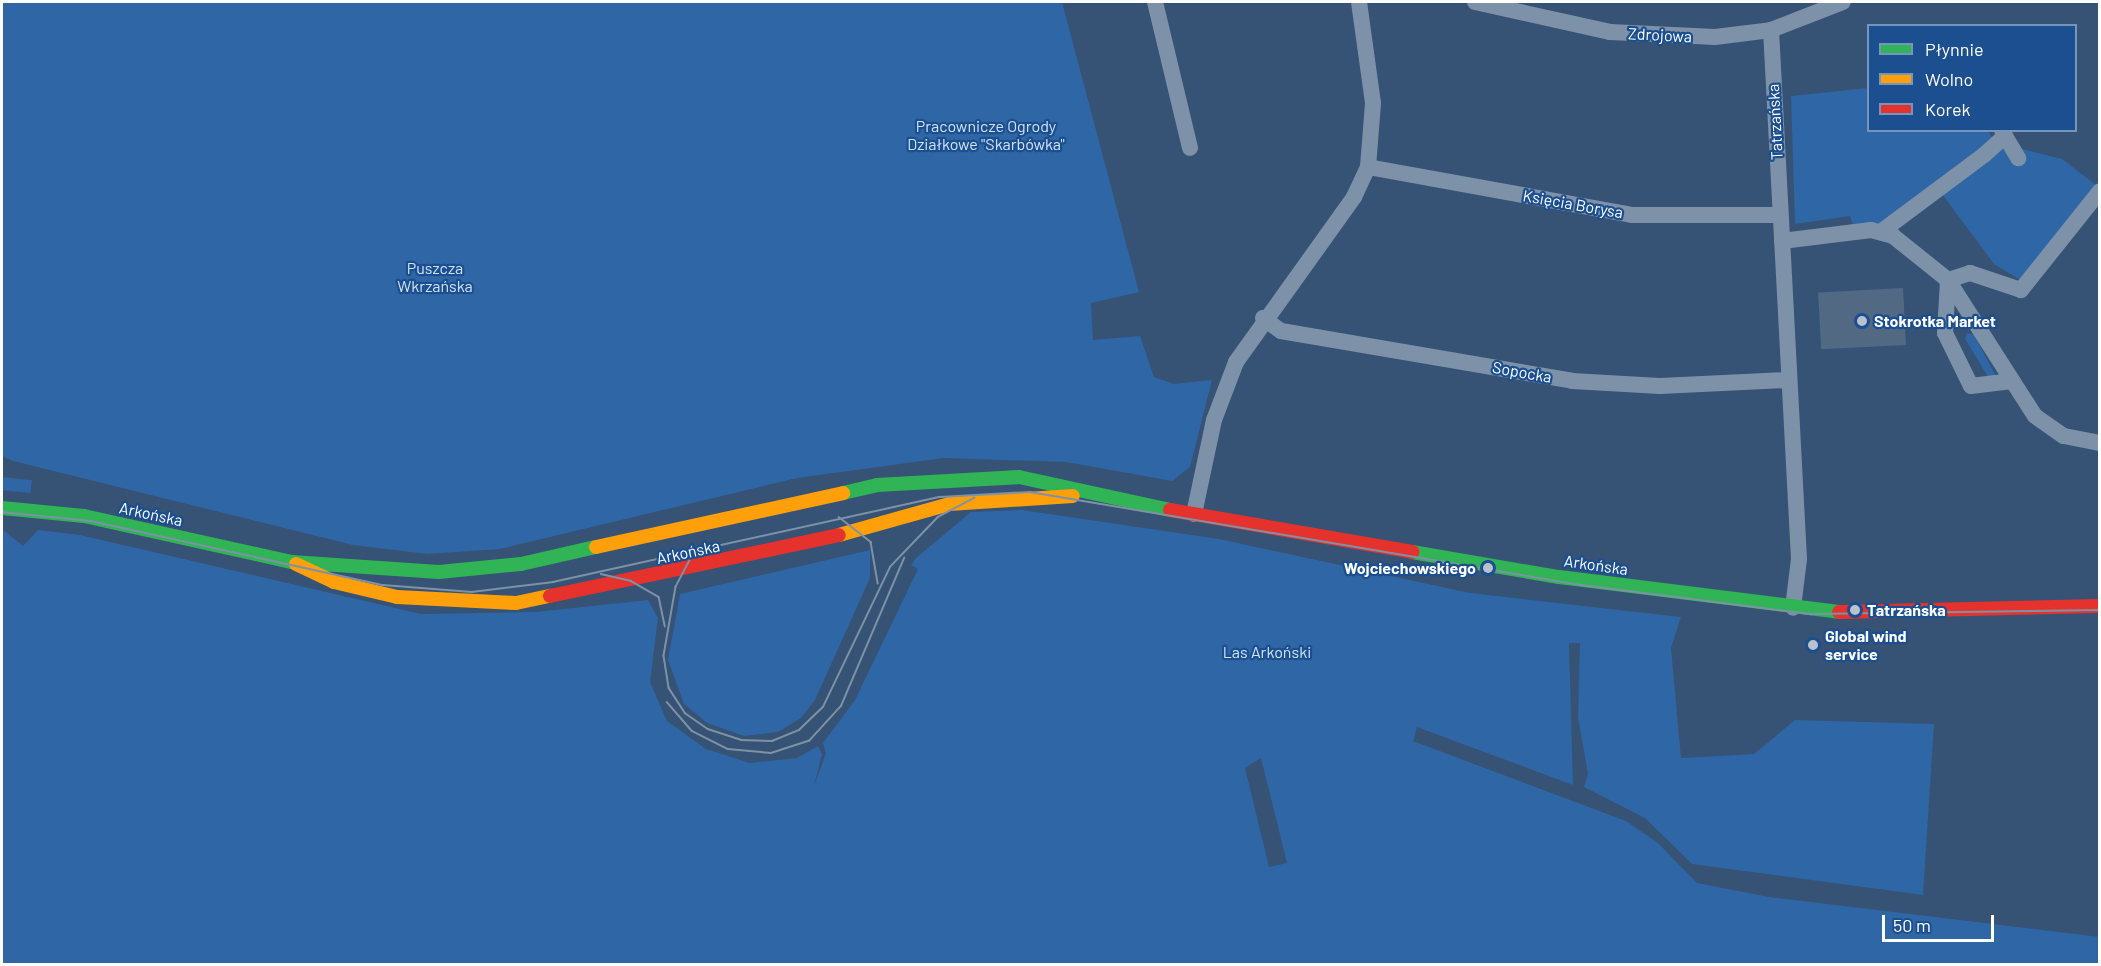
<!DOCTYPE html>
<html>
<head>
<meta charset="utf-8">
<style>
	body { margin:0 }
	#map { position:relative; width:2101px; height:966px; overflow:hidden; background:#365274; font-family:Barlow,sans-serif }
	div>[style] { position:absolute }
	.green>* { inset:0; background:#2f66a5; transform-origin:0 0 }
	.building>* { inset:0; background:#526984; transform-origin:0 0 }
	.street>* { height:16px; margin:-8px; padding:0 8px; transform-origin:8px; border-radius:8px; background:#7d92a8 }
	.fast>* { height:14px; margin:-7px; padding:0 7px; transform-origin:7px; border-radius:7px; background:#30b455 }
	.slow>* { height:14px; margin:-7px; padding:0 7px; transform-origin:7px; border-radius:7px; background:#ff9f0a }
	.jam>* { height:14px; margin:-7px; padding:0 7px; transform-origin:7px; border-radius:7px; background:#e5322d }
	.tram>* { height:1.5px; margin:-0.75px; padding:0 0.75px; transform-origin:0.75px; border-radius:0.75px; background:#7e92a7 }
	.dots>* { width:16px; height:16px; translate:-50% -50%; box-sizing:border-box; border:3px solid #1b4f8f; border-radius:50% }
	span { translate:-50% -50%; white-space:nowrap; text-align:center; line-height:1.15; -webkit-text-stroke:4.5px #1b4f8f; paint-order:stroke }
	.street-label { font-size:16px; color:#fff }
	.park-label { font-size:16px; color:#cfe3fa }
	.poi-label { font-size:16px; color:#fff; font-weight:700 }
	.left { translate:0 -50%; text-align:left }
	.right { translate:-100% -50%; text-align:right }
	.frame { position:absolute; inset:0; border:3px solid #fff; pointer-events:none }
	.legend { position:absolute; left:1867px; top:24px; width:210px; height:108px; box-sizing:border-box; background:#1b4f8f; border:2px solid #7695bc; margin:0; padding:8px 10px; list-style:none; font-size:18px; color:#fff }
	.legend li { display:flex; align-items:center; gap:12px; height:30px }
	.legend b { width:30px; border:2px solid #7695bc }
	.scale { position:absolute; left:1882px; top:915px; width:112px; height:27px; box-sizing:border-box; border:3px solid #fff; border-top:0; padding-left:8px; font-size:18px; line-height:21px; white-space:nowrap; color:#fff; -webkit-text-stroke:4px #1b4f8f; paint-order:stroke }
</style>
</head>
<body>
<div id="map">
	<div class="green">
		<i style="clip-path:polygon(2px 2px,1062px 2px,1139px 292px,1091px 303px,1093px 340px,1140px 336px,1154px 377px,1174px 384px,1212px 380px,1190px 467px,1172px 481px,1066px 462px,944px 458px,797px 478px,500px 549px,427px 554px,353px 545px,13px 461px,2px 456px)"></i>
		<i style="clip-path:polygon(1868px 88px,1868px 130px,1988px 131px,1995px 142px,2062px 159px,2096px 185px,2022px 281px,1994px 264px,1936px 186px,1880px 228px,1854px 228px,1850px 216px,1795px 224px,1791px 96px)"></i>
		<i style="clip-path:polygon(1967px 333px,1974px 335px,1997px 378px,1990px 380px,1965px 339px)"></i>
		<i style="left:2px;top:477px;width:30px;height:13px;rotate:6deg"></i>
		<i style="clip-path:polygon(evenodd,1022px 510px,1219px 539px,1470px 593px,1681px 617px,1671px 648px,1681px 758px,1754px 754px,1795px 720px,1934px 724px,1923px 895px,1692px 864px,1645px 818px,1584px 787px,1588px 774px,1578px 717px,1580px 643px,1569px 643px,1573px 785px,1417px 727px,1413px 741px,1626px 821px,1658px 843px,1697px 883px,1769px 897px,2100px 937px,2099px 964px,2px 964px,2px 529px,23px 546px,38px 530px,80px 535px,421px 614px,535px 612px,648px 600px,658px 618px,650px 682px,667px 721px,706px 749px,750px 763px,797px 758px,818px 746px,822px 754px,814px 786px,826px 753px,823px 743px,855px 700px,918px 569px,911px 565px,916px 558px,971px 512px,1022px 510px,1261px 758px,1287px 863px,1269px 867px,1245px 768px,1261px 758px)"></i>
		<i style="clip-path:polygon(870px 550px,870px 578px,815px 700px,801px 718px,778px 732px,744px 736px,707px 723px,684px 704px,668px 660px,680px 594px)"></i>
	</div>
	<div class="building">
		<i style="left:1903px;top:288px;width:57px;height:85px;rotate:87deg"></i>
	</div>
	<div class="street">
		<i style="left:1155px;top:2px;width:150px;rotate:76.5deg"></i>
		<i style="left:1475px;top:2px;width:138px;rotate:12.5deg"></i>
		<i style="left:1610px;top:32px;width:105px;rotate:2.7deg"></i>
		<i style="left:1715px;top:37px;width:56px;rotate:-7.1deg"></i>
		<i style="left:1771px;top:30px;width:77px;rotate:-21.3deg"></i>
		<i style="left:1771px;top:30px;width:530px;rotate:86.97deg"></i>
		<i style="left:1799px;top:559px;width:49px;rotate:97deg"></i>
		<i style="left:2005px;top:136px;width:26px;rotate:59deg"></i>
		<i style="left:1368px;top:167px;width:268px;rotate:10.3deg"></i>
		<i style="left:1632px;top:215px;width:148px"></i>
		<i style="left:2100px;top:191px;width:127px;rotate:128.6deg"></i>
		<i style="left:2021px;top:290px;width:54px;rotate:-161.6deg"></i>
		<i style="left:1970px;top:273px;width:23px;rotate:162deg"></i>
		<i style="left:1948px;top:280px;width:161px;rotate:57.4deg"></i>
		<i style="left:2035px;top:416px;width:35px;rotate:35deg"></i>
		<i style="left:2064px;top:436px;width:37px;rotate:11deg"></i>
		<i style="left:1882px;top:231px;width:127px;rotate:-36.7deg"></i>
		<i style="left:1984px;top:155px;width:28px;rotate:-42deg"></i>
		<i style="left:2005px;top:136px;width:7px;rotate:-117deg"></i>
		<i style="left:1782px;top:241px;width:90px;rotate:-7deg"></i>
		<i style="left:1871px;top:230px;width:23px;rotate:15deg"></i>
		<i style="left:1893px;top:236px;width:70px;rotate:38.7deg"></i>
		<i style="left:1948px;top:280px;width:53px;rotate:93.2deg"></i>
		<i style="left:1945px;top:333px;width:59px;rotate:63.9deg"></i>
		<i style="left:1971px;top:386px;width:39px;rotate:-7deg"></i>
		<i style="left:1263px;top:318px;width:22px;rotate:36deg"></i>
		<i style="left:1281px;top:331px;width:295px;rotate:9.7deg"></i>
		<i style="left:1572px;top:381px;width:88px;rotate:3.3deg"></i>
		<i style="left:1660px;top:386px;width:129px;rotate:-2.7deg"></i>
		<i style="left:1194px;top:514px;width:96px;rotate:-78deg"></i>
		<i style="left:1214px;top:420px;width:62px;rotate:-69.2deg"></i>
		<i style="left:1236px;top:362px;width:203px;rotate:-54.4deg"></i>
		<i style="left:1354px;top:197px;width:33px;rotate:-65deg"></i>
		<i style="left:1368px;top:167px;width:64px;rotate:-85.5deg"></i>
		<i style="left:1373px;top:103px;width:102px;rotate:-97.9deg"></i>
	</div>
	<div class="fast">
		<i style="left:843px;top:493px;width:35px;rotate:-13deg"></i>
		<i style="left:877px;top:485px;width:142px;rotate:-3.2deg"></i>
		<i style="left:1019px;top:477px;width:155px;rotate:12.3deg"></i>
		<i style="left:2px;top:508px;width:82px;rotate:5.6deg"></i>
		<i style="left:84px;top:516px;width:213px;rotate:12.5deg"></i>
		<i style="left:292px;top:562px;width:147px;rotate:3.9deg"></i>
		<i style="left:439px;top:572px;width:82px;rotate:-5.6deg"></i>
		<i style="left:521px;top:564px;width:77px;rotate:-12.8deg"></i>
		<i style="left:1412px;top:552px;width:149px;rotate:9.7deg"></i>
		<i style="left:1559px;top:577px;width:282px;rotate:7.1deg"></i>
	</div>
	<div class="slow">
		<i style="left:839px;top:535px;width:114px;rotate:-15.7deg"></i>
		<i style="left:949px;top:504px;width:124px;rotate:-3.7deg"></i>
		<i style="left:596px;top:547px;width:253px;rotate:-12.3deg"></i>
		<i style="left:296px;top:564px;width:42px;rotate:25.3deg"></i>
		<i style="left:334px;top:582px;width:65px;rotate:13.4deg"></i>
		<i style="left:397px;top:597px;width:119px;rotate:2.9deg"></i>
		<i style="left:516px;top:603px;width:35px;rotate:-12deg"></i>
	</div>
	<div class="jam">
		<i style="left:1170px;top:510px;width:246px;rotate:9.8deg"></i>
		<i style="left:550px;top:596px;width:295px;rotate:-11.9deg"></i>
		<i style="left:1839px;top:612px;width:261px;rotate:-1.3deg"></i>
	</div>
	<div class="tram">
		<i style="left:2px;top:512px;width:89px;rotate:5.8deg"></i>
		<i style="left:91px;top:521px;width:299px;rotate:12.4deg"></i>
		<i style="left:383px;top:585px;width:89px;rotate:4.5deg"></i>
		<i style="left:472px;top:592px;width:82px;rotate:-7deg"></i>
		<i style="left:553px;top:582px;width:396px;rotate:-12.4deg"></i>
		<i style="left:940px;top:497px;width:90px;rotate:-3.2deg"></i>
		<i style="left:1030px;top:492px;width:559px;rotate:9.58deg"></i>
		<i style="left:1581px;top:585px;width:232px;rotate:7.2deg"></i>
		<i style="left:1811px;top:614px;width:289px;rotate:-0.8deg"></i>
		<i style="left:839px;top:517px;width:41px;rotate:38deg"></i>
		<i style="left:871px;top:542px;width:42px;rotate:80.3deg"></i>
		<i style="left:696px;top:549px;width:43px;rotate:117.8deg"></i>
		<i style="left:676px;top:587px;width:70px;rotate:99.9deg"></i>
		<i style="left:664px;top:656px;width:32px;rotate:81deg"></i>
		<i style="left:669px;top:688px;width:30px;rotate:57deg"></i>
		<i style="left:685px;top:713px;width:28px;rotate:35deg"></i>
		<i style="left:708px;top:729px;width:35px;rotate:18deg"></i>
		<i style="left:741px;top:740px;width:31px;rotate:2deg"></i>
		<i style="left:772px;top:741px;width:29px;rotate:-22deg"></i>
		<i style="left:799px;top:730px;width:33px;rotate:-44deg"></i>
		<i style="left:823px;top:707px;width:155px;rotate:-64.4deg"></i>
		<i style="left:890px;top:567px;width:69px;rotate:-46.2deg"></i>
		<i style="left:938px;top:517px;width:41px;rotate:-27.8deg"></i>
		<i style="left:601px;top:574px;width:31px;rotate:13deg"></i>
		<i style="left:631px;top:581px;width:32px;rotate:30deg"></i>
		<i style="left:659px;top:597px;width:30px;rotate:78deg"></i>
		<i style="left:667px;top:702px;width:38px;rotate:49deg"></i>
		<i style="left:692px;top:731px;width:40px;rotate:26.6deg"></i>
		<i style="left:728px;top:749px;width:43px;rotate:5.3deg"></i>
		<i style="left:771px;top:753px;width:40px;rotate:-18deg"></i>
		<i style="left:809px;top:741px;width:47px;rotate:-47.6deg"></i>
		<i style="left:841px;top:706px;width:161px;rotate:-66.9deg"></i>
	</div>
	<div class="dots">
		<i style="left:1862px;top:321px;background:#b9c2ce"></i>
		<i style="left:1488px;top:568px;background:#b9c2ce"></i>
		<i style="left:1855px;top:610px;background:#b9c2ce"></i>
		<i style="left:1813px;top:645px;background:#b9c2ce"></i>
	</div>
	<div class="street-label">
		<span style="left:1660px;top:35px;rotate:3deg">Zdrojowa</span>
		<span style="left:1775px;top:122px;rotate:-93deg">Tatrzańska</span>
		<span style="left:1573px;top:204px;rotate:10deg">Księcia Borysa</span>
		<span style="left:1522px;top:372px;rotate:10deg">Sopocka</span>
		<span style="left:151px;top:514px;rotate:12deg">Arkońska</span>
		<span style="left:688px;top:552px;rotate:-12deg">Arkońska</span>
		<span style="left:1596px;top:565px;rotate:8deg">Arkońska</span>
	</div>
	<div class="park-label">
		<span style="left:986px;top:135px">Pracownicze Ogrody<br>Działkowe "Skarbówka"</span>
		<span style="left:435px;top:277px">Puszcza<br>Wkrzańska</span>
		<span style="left:1267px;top:652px">Las Arkoński</span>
	</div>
	<div class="poi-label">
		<span class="left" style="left:1874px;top:321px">Stokrotka Market</span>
		<span class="right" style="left:1476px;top:568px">Wojciechowskiego</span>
		<span class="left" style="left:1867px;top:610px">Tatrzańska</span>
		<span class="left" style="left:1825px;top:645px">Global wind<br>service</span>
	</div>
	<div class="frame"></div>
	<ul class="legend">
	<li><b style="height:8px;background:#30b455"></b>Płynnie</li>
	<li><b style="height:8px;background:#ff9f0a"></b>Wolno</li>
	<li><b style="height:8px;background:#e5322d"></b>Korek</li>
	</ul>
	<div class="scale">50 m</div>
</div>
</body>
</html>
